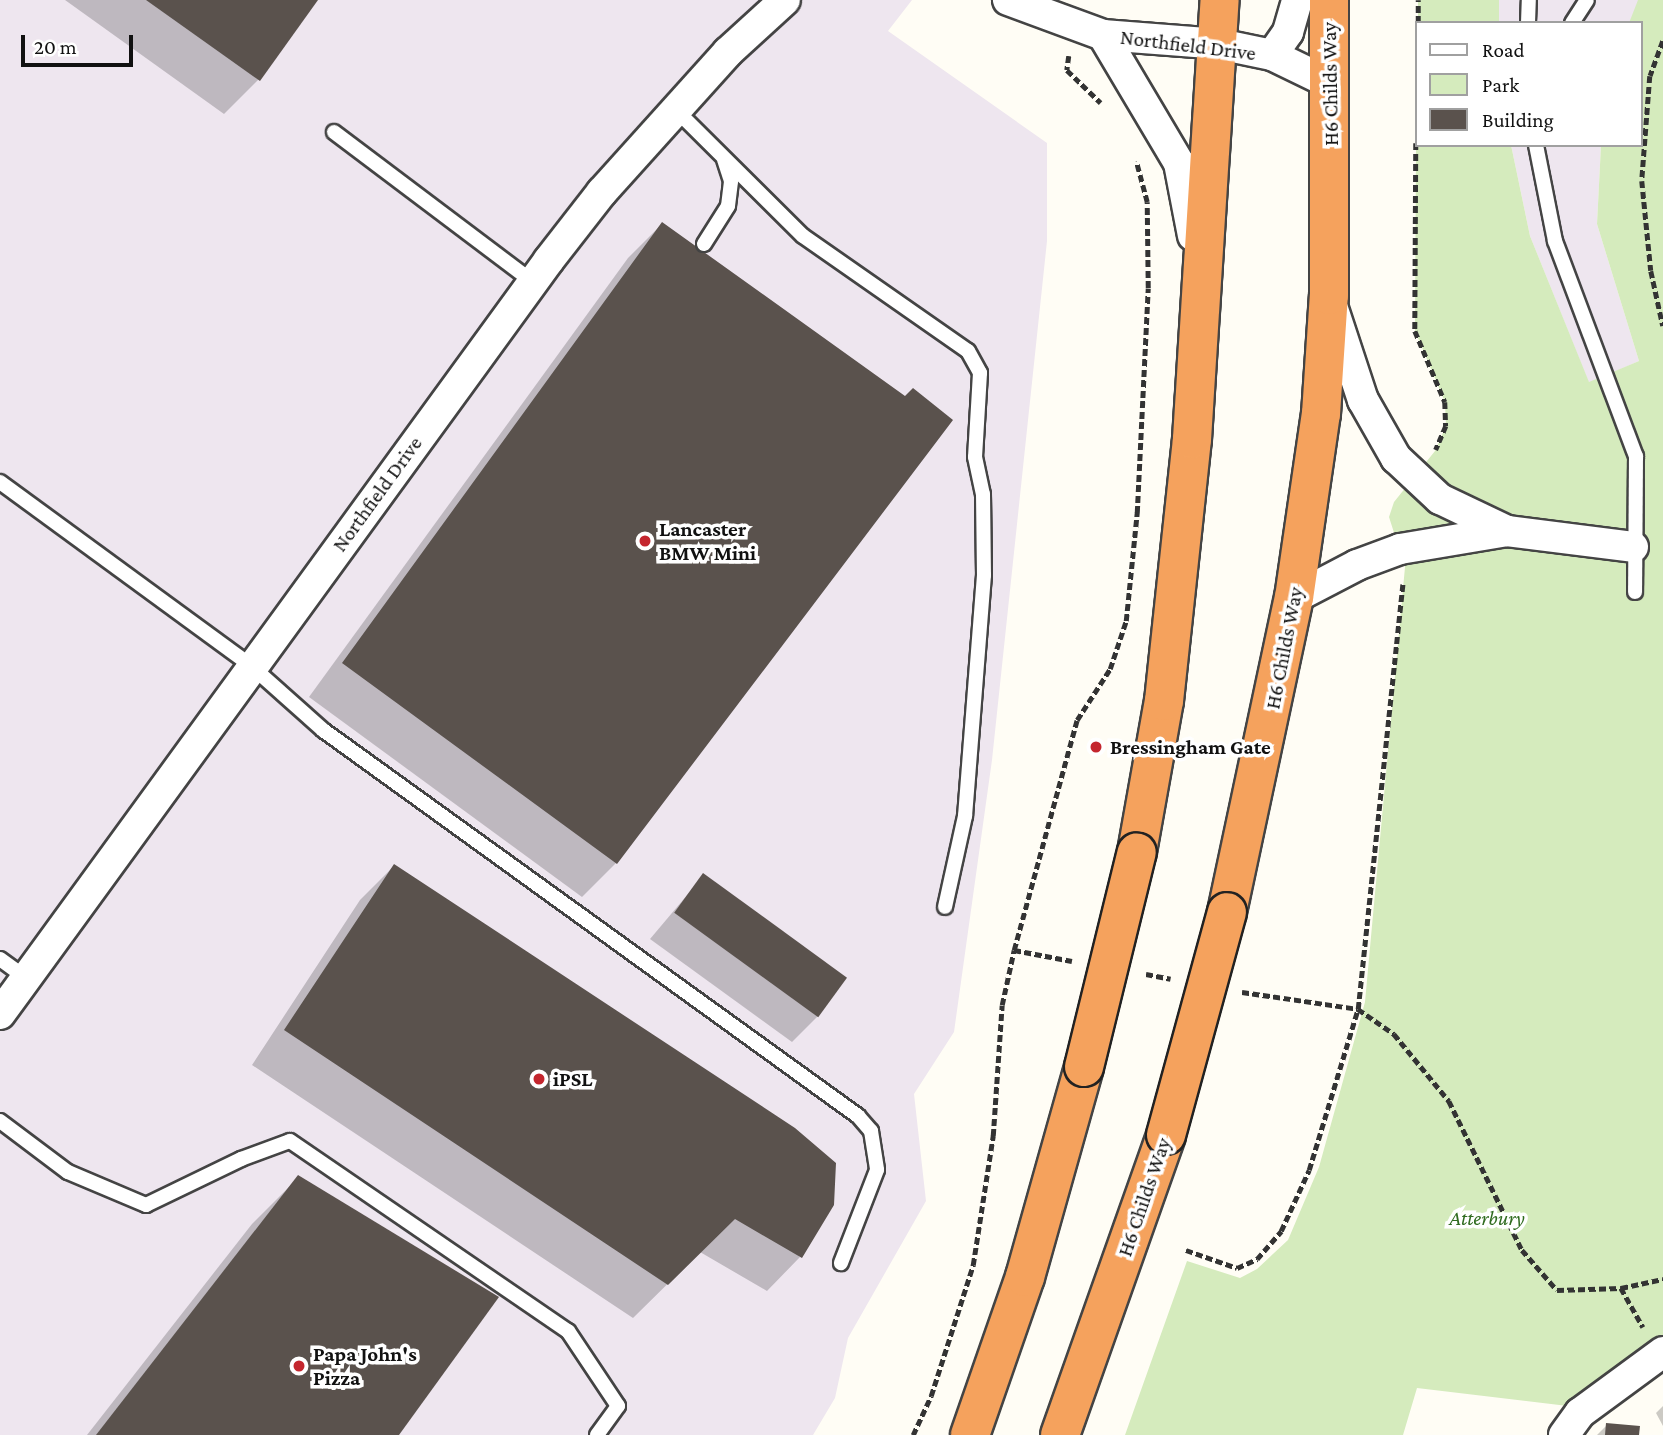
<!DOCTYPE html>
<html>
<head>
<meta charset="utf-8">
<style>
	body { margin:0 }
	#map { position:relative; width:1663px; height:1435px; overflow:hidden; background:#fffdf5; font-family:"Crimson Pro",serif }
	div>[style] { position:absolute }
	.industrial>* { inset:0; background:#eee6ef; transform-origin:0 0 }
	.green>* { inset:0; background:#d5ebbd; transform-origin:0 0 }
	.shadow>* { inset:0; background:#0003 }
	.building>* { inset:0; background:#5a524d; transform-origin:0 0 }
	.path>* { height:4.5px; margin-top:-2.25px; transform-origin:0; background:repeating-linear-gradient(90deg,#333 0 7px,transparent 0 10.5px) }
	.roads { filter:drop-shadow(2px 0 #444) drop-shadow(-2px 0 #444) drop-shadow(0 2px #444) drop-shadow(0 -2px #444) }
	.lane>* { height:14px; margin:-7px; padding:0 7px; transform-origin:7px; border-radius:7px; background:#fff }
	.street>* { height:30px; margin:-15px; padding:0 15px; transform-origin:15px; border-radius:15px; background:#fff }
	.highway>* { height:38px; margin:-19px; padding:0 19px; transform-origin:19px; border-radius:19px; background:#f5a25d }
	.bridges { filter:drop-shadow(2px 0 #222) drop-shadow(-2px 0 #222) drop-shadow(0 2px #222) drop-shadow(0 -2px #222) }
	.highway-bridge>* { height:38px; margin:-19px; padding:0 19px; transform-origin:19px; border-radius:19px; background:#f5a25d }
	.dots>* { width:19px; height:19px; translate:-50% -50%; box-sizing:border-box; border:4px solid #fff; border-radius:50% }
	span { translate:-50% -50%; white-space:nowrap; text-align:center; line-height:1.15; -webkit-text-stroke:7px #fff; paint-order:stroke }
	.street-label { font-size:21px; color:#111 }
	.poi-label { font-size:21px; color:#111; font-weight:700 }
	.left { translate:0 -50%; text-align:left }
	.park-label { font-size:21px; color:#2f6b1f; font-style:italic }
	.legend { position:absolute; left:1415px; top:21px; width:228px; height:126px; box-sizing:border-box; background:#fff; border:2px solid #a0a0a0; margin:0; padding:9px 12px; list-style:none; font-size:21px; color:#111 }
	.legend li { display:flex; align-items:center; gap:14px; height:35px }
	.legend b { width:35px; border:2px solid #a0a0a0 }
	.scale { position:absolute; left:21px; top:35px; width:112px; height:32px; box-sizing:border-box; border:4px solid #111; border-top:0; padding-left:9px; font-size:21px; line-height:24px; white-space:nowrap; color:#111; -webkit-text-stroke:5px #fff; paint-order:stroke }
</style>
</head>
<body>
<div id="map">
	<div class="industrial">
		<i style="clip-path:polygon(0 0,912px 0,888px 31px,1047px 143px,1047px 241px,992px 760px,954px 1032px,914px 1094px,926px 1201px,848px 1338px,835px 1398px,813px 1435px,0 1435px)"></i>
		<i style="left:1499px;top:0;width:139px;height:23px"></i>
		<i style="clip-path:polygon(1511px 145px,1601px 145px,1597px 224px,1639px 361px,1589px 383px,1530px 236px)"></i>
	</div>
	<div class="green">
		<i style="left:1418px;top:0;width:81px;height:23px"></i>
		<i style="clip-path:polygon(1638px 0,1663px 0,1663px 1342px,1576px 1407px,1417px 1388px,1403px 1435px,1125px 1435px,1187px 1261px,1240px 1278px,1257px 1269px,1288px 1240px,1319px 1167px,1365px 1002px,1405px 567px,1389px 517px,1394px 502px,1435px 451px,1446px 426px,1445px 402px,1415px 331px,1416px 143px,1511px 145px,1530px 236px,1589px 382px,1639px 361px,1597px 224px,1601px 145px,1640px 145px,1640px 23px,1629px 23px)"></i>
	</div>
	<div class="shadow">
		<i style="clip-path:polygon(65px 0,316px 0,258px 80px,224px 114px)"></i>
		<i style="clip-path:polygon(662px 224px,616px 863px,582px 897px,309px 697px,628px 258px)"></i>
		<i style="clip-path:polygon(394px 866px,800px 1257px,767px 1291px,700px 1252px,633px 1318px,252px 1065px,360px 900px)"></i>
		<i style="clip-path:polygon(704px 875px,818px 1016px,792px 1042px,650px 939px)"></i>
		<i style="clip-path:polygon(299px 1177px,397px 1435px,87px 1435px,252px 1224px)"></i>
		<i style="clip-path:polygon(1663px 1406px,1663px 1426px,1656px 1413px)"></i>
		<i style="clip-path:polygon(1607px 1425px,1637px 1435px,1597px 1435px)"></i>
	</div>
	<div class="building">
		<i style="clip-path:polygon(146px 0,318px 0,260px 81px)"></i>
		<i style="clip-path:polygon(662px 222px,905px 396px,913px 388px,953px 420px,617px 864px,342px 663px)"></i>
		<i style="clip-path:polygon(394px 864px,795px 1128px,836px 1163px,834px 1205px,802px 1258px,735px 1219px,668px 1285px,284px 1030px)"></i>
		<i style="left:703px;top:873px;width:178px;height:49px;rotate:36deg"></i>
		<i style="clip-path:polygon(298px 1175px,499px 1297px,399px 1435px,96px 1435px)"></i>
		<i style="clip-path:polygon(1606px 1423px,1640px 1426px,1639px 1435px,1605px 1435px)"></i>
	</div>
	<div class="path">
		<i style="left:1418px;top:23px;width:23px;rotate:-90deg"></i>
		<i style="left:1663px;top:41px;width:37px;rotate:110deg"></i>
		<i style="left:1650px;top:76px;width:105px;rotate:94.4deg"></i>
		<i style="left:1642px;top:181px;width:90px;rotate:84.3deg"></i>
		<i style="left:1651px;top:271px;width:56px;rotate:77.7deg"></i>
		<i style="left:1069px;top:56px;width:14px;rotate:98deg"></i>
		<i style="left:1067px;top:70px;width:47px;rotate:44.1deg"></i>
		<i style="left:1416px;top:143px;width:188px;rotate:90.3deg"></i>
		<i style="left:1415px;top:331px;width:77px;rotate:67.1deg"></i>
		<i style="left:1445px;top:402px;width:24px;rotate:88deg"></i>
		<i style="left:1446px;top:426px;width:26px;rotate:113deg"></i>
		<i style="left:1014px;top:950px;width:59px;rotate:10.7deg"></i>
		<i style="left:1146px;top:974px;width:25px;rotate:11deg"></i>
		<i style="left:1242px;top:992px;width:117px;rotate:8.3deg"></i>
		<i style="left:1358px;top:1009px;width:44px;rotate:34.8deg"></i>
		<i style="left:1394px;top:1034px;width:87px;rotate:50.6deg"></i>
		<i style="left:1449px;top:1101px;width:166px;rotate:63.9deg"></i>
		<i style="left:1522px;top:1250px;width:53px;rotate:48.8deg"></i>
		<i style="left:1557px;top:1290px;width:64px;rotate:-1.8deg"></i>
		<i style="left:1621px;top:1288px;width:43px;rotate:-12.1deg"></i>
		<i style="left:1186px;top:1250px;width:54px;rotate:19.4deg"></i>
		<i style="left:1237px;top:1268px;width:22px;rotate:-24deg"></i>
		<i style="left:1257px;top:1259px;width:37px;rotate:-49deg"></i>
		<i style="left:1281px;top:1231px;width:67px;rotate:-65.3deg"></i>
		<i style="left:1309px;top:1170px;width:168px;rotate:-73.1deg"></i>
		<i style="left:1358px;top:1009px;width:427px;rotate:-84deg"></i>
		<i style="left:1621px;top:1288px;width:45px;rotate:60.6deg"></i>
		<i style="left:913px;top:1435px;width:43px;rotate:-65.2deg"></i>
		<i style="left:931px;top:1396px;width:138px;rotate:-72.2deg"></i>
		<i style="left:973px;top:1265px;width:131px;rotate:-81.2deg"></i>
		<i style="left:993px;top:1136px;width:131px;rotate:-86.1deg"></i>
		<i style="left:1002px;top:1005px;width:56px;rotate:-77.7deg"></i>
		<i style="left:1014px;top:950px;width:238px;rotate:-74.7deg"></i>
		<i style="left:1077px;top:720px;width:61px;rotate:-57.1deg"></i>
		<i style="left:1110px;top:669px;width:51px;rotate:-71.6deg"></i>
		<i style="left:1126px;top:621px;width:109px;rotate:-84.2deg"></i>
		<i style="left:1137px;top:513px;width:225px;rotate:-87.2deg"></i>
		<i style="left:1148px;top:288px;width:86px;rotate:-90.7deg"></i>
		<i style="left:1147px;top:202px;width:42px;rotate:-105deg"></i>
	</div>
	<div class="roads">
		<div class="lane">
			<i style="left:1528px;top:23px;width:23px;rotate:-88deg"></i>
			<i style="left:1572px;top:23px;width:27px;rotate:-57deg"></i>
			<i style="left:677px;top:111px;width:177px;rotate:44.8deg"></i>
			<i style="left:803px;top:236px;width:201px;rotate:34.9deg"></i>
			<i style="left:968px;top:351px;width:25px;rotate:61deg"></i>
			<i style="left:980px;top:373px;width:84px;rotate:93.4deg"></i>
			<i style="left:975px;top:457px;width:38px;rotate:78deg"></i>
			<i style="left:983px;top:494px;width:81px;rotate:89.3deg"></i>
			<i style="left:984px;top:575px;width:242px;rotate:94.5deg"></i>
			<i style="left:965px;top:816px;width:93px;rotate:102.4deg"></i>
			<i style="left:334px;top:132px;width:249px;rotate:37deg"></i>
			<i style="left:1536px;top:145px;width:98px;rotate:78.8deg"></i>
			<i style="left:1555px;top:241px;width:230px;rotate:69.4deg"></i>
			<i style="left:1636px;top:456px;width:136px;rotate:90.4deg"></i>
			<i style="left:704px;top:244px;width:45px;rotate:-57.7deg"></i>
			<i style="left:728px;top:206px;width:25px;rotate:-83deg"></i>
			<i style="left:731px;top:181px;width:22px;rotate:-108deg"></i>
			<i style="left:0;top:482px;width:310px;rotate:36.2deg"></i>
			<i style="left:250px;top:665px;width:98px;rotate:41.7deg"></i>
			<i style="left:323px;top:730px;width:660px;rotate:35.81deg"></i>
			<i style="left:858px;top:1116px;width:20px;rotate:49deg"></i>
			<i style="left:871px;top:1131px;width:39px;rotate:81deg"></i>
			<i style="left:877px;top:1170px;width:100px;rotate:111.2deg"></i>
			<i style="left:0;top:959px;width:31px;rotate:36deg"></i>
			<i style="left:0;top:1121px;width:85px;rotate:36.9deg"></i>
			<i style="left:68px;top:1172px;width:85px;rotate:22.9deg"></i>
			<i style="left:146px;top:1205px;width:106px;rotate:-25.8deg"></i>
			<i style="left:241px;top:1159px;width:52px;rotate:-20.2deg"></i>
			<i style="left:290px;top:1141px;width:337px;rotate:34.4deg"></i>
			<i style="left:568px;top:1331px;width:90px;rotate:56.3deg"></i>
			<i style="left:618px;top:1406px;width:36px;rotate:126deg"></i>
		</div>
		<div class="street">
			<i style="left:1008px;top:0;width:101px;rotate:20.2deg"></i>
			<i style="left:1103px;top:35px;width:116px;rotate:4.4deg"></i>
			<i style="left:1219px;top:44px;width:54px;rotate:11.7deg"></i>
			<i style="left:1272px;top:55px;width:67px;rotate:25.8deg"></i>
			<i style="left:1103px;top:35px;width:149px;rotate:59.3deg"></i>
			<i style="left:1179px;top:163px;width:74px;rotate:79.1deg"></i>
			<i style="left:1272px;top:55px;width:28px;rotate:-55deg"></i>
			<i style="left:1288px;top:32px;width:33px;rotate:-74deg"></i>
			<i style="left:1333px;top:309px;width:96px;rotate:71.8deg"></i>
			<i style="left:1363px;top:400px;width:67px;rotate:60.4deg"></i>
			<i style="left:1396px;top:458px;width:60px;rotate:43deg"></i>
			<i style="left:1440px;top:499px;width:74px;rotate:25.5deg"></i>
			<i style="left:1294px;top:598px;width:71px;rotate:-27.6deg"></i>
			<i style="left:1357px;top:565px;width:46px;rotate:-20.4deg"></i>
			<i style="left:1400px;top:549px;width:109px;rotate:-9.5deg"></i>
			<i style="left:1507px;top:531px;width:127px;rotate:7.2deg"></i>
			<i style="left:0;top:1014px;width:933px;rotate:-53.94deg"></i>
			<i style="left:549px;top:260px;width:86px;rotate:-52.1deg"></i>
			<i style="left:602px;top:192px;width:188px;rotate:-48deg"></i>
			<i style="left:728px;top:52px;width:77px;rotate:-42.4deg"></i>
			<i style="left:1564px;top:1435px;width:27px;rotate:-54deg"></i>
			<i style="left:1580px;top:1413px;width:103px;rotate:-36.3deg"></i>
		</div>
		<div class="highway">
			<i style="left:1137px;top:852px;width:153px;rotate:-79.9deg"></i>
			<i style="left:1164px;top:701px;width:263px;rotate:-83.9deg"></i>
			<i style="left:1192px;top:439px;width:440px;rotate:-86.4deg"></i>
			<i style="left:1227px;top:912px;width:321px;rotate:-78deg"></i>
			<i style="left:1294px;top:598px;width:186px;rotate:-81.7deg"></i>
			<i style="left:1321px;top:414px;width:119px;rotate:-86.2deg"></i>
			<i style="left:1329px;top:295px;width:295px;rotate:-90deg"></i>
			<i style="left:970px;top:1435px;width:167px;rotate:-70.8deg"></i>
			<i style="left:1025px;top:1277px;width:218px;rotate:-74.3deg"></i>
			<i style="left:1060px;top:1435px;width:318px;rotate:-70.5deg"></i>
		</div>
	</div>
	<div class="bridges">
		<div class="highway-bridge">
			<i style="left:1084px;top:1067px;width:221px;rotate:-76.2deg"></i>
			<i style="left:1166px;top:1135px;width:231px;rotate:-74.7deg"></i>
		</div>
	</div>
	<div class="dots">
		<i style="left:645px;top:541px;background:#c4262e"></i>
		<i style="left:1096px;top:747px;background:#c4262e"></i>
		<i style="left:539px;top:1079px;background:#c4262e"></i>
		<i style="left:299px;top:1366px;background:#c4262e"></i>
	</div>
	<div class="street-label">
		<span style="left:1188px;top:45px;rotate:7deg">Northfield Drive</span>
		<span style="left:1330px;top:84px;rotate:-91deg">H6 Childs Way</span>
		<span style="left:377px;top:494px;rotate:-54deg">Northfield Drive</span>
		<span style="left:1284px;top:648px;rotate:-79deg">H6 Childs Way</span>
		<span style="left:1144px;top:1197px;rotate:-71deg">H6 Childs Way</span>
	</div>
	<div class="poi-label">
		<span class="left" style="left:659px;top:541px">Lancaster<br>BMW Mini</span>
		<span class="left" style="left:1110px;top:747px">Bressingham Gate</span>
		<span class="left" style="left:553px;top:1079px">iPSL</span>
		<span class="left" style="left:313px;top:1366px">Papa John's<br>Pizza</span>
	</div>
	<div class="park-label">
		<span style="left:1487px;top:1218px">Atterbury</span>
	</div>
	<ul class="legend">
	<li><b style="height:9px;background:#fff"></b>Road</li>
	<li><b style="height:19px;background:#d5ebbd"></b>Park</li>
	<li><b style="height:19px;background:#5a524d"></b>Building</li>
	</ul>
	<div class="scale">20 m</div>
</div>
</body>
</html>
